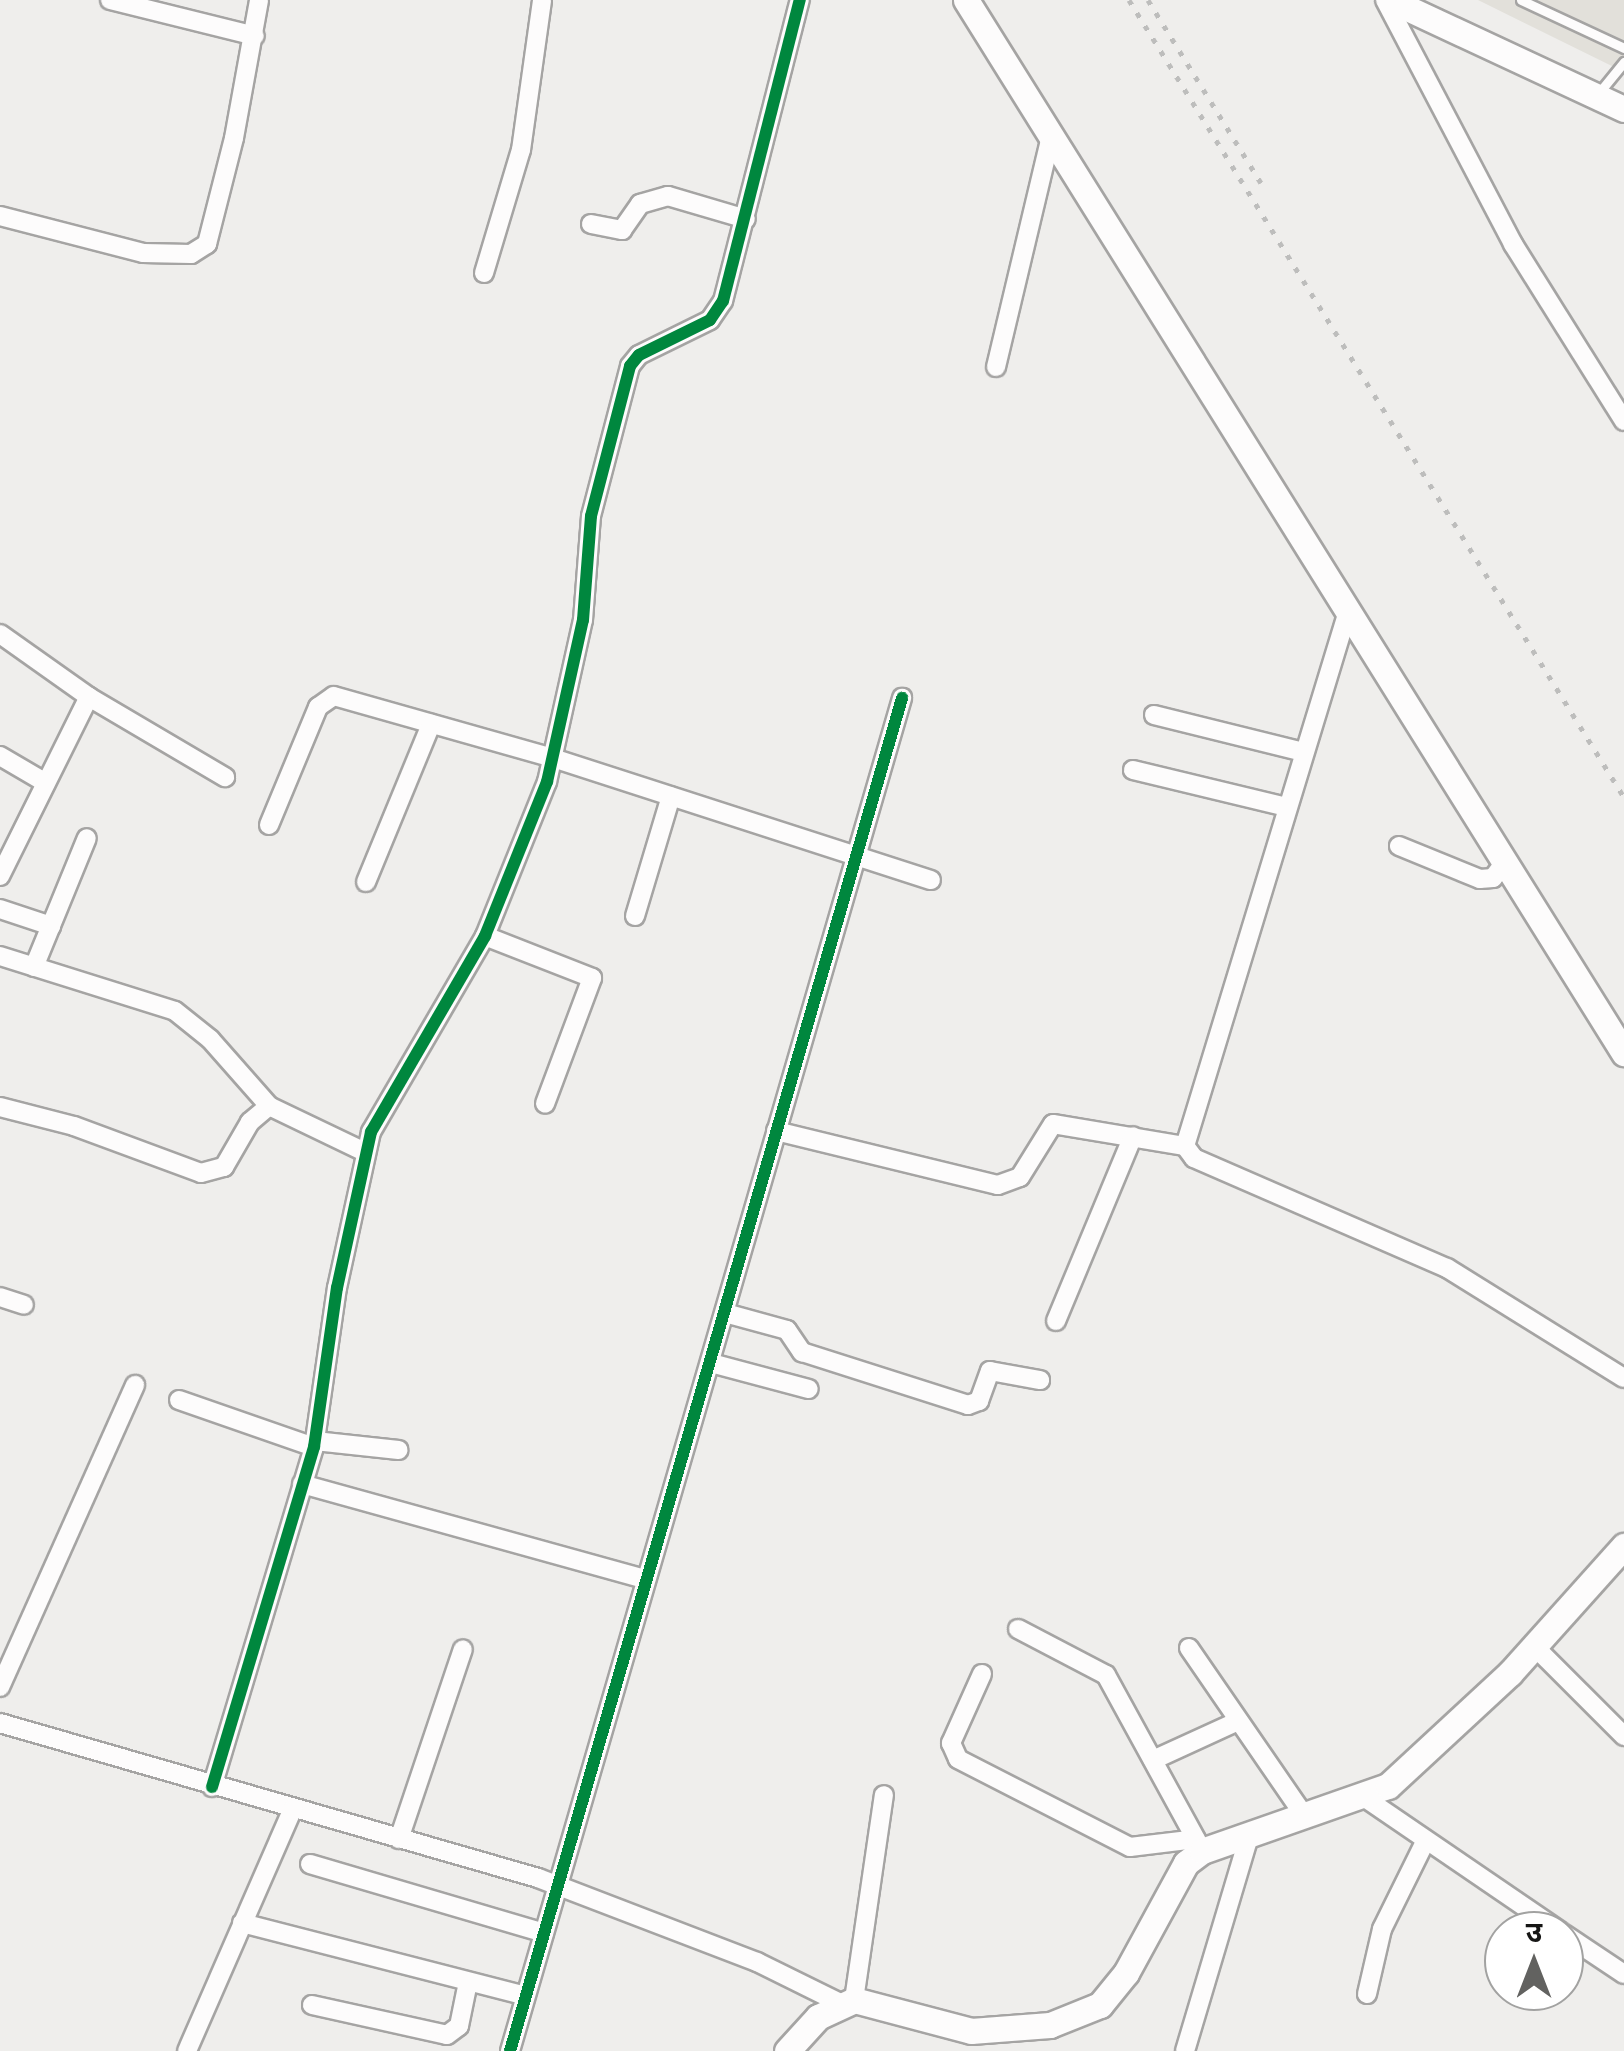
<!DOCTYPE html>
<html>
<head>
<meta charset="utf-8">
<style>
	body { margin:0 }
	#map { position:relative; width:1624px; height:2051px; overflow:hidden; background:#efeeec; font-family:Raleway,"Noto Sans Devanagari",sans-serif }
	div>[style] { position:absolute }
	.built>* { inset:0; background:#e2e0da }
	.roads { filter:drop-shadow(2px 0 #a5a4a3) drop-shadow(-2px 0 #a5a4a3) drop-shadow(0 2px #a5a4a3) drop-shadow(0 -2px #a5a4a3) }
	.lane>* { height:9px; margin:-4.5px; padding:0 4.5px; transform-origin:4.5px; border-radius:4.5px; background:#fdfcfc }
	.street>* { height:18px; margin:-9px; padding:0 9px; transform-origin:9px; border-radius:9px; background:#fdfcfc }
	.secondary>* { height:25px; margin:-12.5px; padding:0 12.5px; transform-origin:12.5px; border-radius:12.5px; background:#fdfcfc }
	.rail>* { height:5px; margin-top:-2.5px; transform-origin:0; background:repeating-linear-gradient(90deg,#bdbdbc 0 5px,transparent 0 15px) }
	.cycleway>* { height:12px; margin:-6px; padding:0 6px; transform-origin:6px; border-radius:6px; background:#00873e }
	span { translate:-50% -50%; white-space:nowrap; text-align:center; line-height:1.15; -webkit-text-stroke:8px #fff; paint-order:stroke }
	.north { position:absolute; left:1484px; top:1911px; width:100px; height:100px; box-sizing:border-box; background:#fff; border:2px solid #a2a2a1; border-radius:50%; rotate:0deg; font-size:28px; font-weight:700; line-height:40px; text-align:center; color:#161615 }
	.north::after { content:''; display:block; margin:auto; width:35px; height:45px; background:#626260; clip-path:polygon(50% 0,100% 100%,50% 72%,0 100%) }
</style>
</head>
<body>
<div id="map">
	<div class="built">
		<i style="clip-path:polygon(1478px 0,1624px 0,1624px 72px)"></i>
	</div>
	<div class="roads">
		<div class="lane">
			<i style="left:1521px;top:0;width:114px;rotate:25deg"></i>
			<i style="left:1597px;top:95px;width:43px;rotate:-50.7deg"></i>
		</div>
		<div class="street">
			<i style="left:110px;top:0;width:149px;rotate:13.9deg"></i>
			<i style="left:1385px;top:0;width:276px;rotate:62.3deg"></i>
			<i style="left:1513px;top:244px;width:209px;rotate:57.9deg"></i>
			<i style="left:0;top:216px;width:148px;rotate:14.5deg"></i>
			<i style="left:143px;top:253px;width:48px;rotate:1.2deg"></i>
			<i style="left:191px;top:254px;width:19px;rotate:-32deg"></i>
			<i style="left:207px;top:244px;width:109px;rotate:-75.7deg"></i>
			<i style="left:234px;top:138px;width:140px;rotate:-79.7deg"></i>
			<i style="left:591px;top:224px;width:32px;rotate:11deg"></i>
			<i style="left:622px;top:230px;width:32px;rotate:-55deg"></i>
			<i style="left:640px;top:204px;width:29px;rotate:-16deg"></i>
			<i style="left:668px;top:196px;width:81px;rotate:16.4deg"></i>
			<i style="left:484px;top:273px;width:128px;rotate:-73.3deg"></i>
			<i style="left:521px;top:150px;width:151px;rotate:-82deg"></i>
			<i style="left:996px;top:367px;width:236px;rotate:-76.6deg"></i>
			<i style="left:1348px;top:611px;width:559px;rotate:106.94deg"></i>
			<i style="left:1185px;top:1146px;width:15px;rotate:53deg"></i>
			<i style="left:1194px;top:1158px;width:276px;rotate:23.5deg"></i>
			<i style="left:1447px;top:1268px;width:208px;rotate:31.9deg"></i>
			<i style="left:0;top:634px;width:109px;rotate:35.3deg"></i>
			<i style="left:89px;top:697px;width:158px;rotate:30.5deg"></i>
			<i style="left:1154px;top:715px;width:154px;rotate:13.9deg"></i>
			<i style="left:0;top:756px;width:53px;rotate:30.4deg"></i>
			<i style="left:1133px;top:770px;width:158px;rotate:13.5deg"></i>
			<i style="left:269px;top:825px;width:128px;rotate:-67.4deg"></i>
			<i style="left:318px;top:707px;width:19px;rotate:-35deg"></i>
			<i style="left:334px;top:696px;width:231px;rotate:15.8deg"></i>
			<i style="left:556px;top:759px;width:394px;rotate:17.9deg"></i>
			<i style="left:1399px;top:846px;width:87px;rotate:22.2deg"></i>
			<i style="left:1480px;top:879px;width:13px;rotate:-4deg"></i>
			<i style="left:1493px;top:878px;width:20px;rotate:-53deg"></i>
			<i style="left:0;top:876px;width:200px;rotate:-63.6deg"></i>
			<i style="left:366px;top:882px;width:171px;rotate:-67.6deg"></i>
			<i style="left:0;top:909px;width:54px;rotate:18.4deg"></i>
			<i style="left:635px;top:916px;width:125px;rotate:-73.3deg"></i>
			<i style="left:485px;top:936px;width:115px;rotate:21.4deg"></i>
			<i style="left:592px;top:978px;width:134px;rotate:110.5deg"></i>
			<i style="left:0;top:956px;width:183px;rotate:17.4deg"></i>
			<i style="left:175px;top:1011px;width:45px;rotate:38.7deg"></i>
			<i style="left:210px;top:1039px;width:89px;rotate:48.6deg"></i>
			<i style="left:269px;top:1106px;width:106px;rotate:25.6deg"></i>
			<i style="left:34px;top:967px;width:139px;rotate:-67.7deg"></i>
			<i style="left:0;top:1107px;width:76px;rotate:14.4deg"></i>
			<i style="left:74px;top:1126px;width:135px;rotate:20.3deg"></i>
			<i style="left:201px;top:1173px;width:24px;rotate:-15deg"></i>
			<i style="left:224px;top:1167px;width:52px;rotate:-60deg"></i>
			<i style="left:250px;top:1122px;width:25px;rotate:-40deg"></i>
			<i style="left:776px;top:1131px;width:228px;rotate:13.7deg"></i>
			<i style="left:998px;top:1185px;width:23px;rotate:-20deg"></i>
			<i style="left:1020px;top:1177px;width:62px;rotate:-58.1deg"></i>
			<i style="left:1053px;top:1124px;width:134px;rotate:9.5deg"></i>
			<i style="left:0;top:1297px;width:25px;rotate:18deg"></i>
			<i style="left:725px;top:1313px;width:64px;rotate:15.3deg"></i>
			<i style="left:787px;top:1330px;width:27px;rotate:56deg"></i>
			<i style="left:802px;top:1352px;width:174px;rotate:17.7deg"></i>
			<i style="left:968px;top:1405px;width:12px;rotate:-20deg"></i>
			<i style="left:979px;top:1401px;width:32px;rotate:-70deg"></i>
			<i style="left:990px;top:1371px;width:51px;rotate:10.2deg"></i>
			<i style="left:1056px;top:1321px;width:200px;rotate:-67.4deg"></i>
			<i style="left:711px;top:1363px;width:101px;rotate:14.9deg"></i>
			<i style="left:179px;top:1400px;width:143px;rotate:19.2deg"></i>
			<i style="left:315px;top:1441px;width:84px;rotate:6.1deg"></i>
			<i style="left:302px;top:1484px;width:355px;rotate:15.5deg"></i>
			<i style="left:1018px;top:1629px;width:99px;rotate:27.6deg"></i>
			<i style="left:1106px;top:1675px;width:194px;rotate:61.3deg"></i>
			<i style="left:1535px;top:1647px;width:126px;rotate:45deg"></i>
			<i style="left:1189px;top:1648px;width:205px;rotate:55.5deg"></i>
			<i style="left:982px;top:1674px;width:76px;rotate:114.2deg"></i>
			<i style="left:951px;top:1743px;width:17px;rotate:66deg"></i>
			<i style="left:958px;top:1759px;width:193px;rotate:27.1deg"></i>
			<i style="left:1130px;top:1847px;width:66px;rotate:-6.9deg"></i>
			<i style="left:0;top:1687px;width:331px;rotate:-65.9deg"></i>
			<i style="left:0;top:1723px;width:560px;rotate:16.07deg"></i>
			<i style="left:538px;top:1878px;width:235px;rotate:21deg"></i>
			<i style="left:757px;top:1962px;width:93px;rotate:26.3deg"></i>
			<i style="left:1153px;top:1760px;width:94px;rotate:-24.6deg"></i>
			<i style="left:212px;top:1787px;width:355px;rotate:-73.3deg"></i>
			<i style="left:314px;top:1447px;width:161px;rotate:-81.8deg"></i>
			<i style="left:337px;top:1288px;width:160px;rotate:-77.7deg"></i>
			<i style="left:371px;top:1132px;width:227px;rotate:-59.8deg"></i>
			<i style="left:485px;top:936px;width:166px;rotate:-68.1deg"></i>
			<i style="left:547px;top:782px;width:166px;rotate:-77.5deg"></i>
			<i style="left:583px;top:620px;width:104px;rotate:-85.6deg"></i>
			<i style="left:591px;top:516px;width:155px;rotate:-75.4deg"></i>
			<i style="left:630px;top:366px;width:14px;rotate:-51deg"></i>
			<i style="left:639px;top:355px;width:79px;rotate:-26.2deg"></i>
			<i style="left:710px;top:320px;width:23px;rotate:-56deg"></i>
			<i style="left:723px;top:301px;width:311px;rotate:-75.7deg"></i>
			<i style="left:1365px;top:1798px;width:236px;rotate:34.3deg"></i>
			<i style="left:399px;top:1839px;width:200px;rotate:-71.4deg"></i>
			<i style="left:310px;top:1864px;width:244px;rotate:16.4deg"></i>
			<i style="left:242px;top:1923px;width:289px;rotate:14.4deg"></i>
			<i style="left:1564px;top:1934px;width:72px;rotate:33.7deg"></i>
			<i style="left:1367px;top:1994px;width:67px;rotate:-77deg"></i>
			<i style="left:1382px;top:1929px;width:97px;rotate:-63.7deg"></i>
			<i style="left:854px;top:2000px;width:207px;rotate:-81.7deg"></i>
			<i style="left:312px;top:2005px;width:138px;rotate:12.5deg"></i>
			<i style="left:447px;top:2035px;width:15px;rotate:-37deg"></i>
			<i style="left:459px;top:2026px;width:45px;rotate:-78.4deg"></i>
			<i style="left:187px;top:2051px;width:265px;rotate:-66.4deg"></i>
			<i style="left:510px;top:2051px;width:1409px;rotate:-73.84deg"></i>
			<i style="left:1185px;top:2051px;width:227px;rotate:-73.4deg"></i>
		</div>
		<div class="secondary">
			<i style="left:966px;top:0;width:1242px;rotate:58deg"></i>
			<i style="left:1390px;top:0;width:258px;rotate:25deg"></i>
			<i style="left:787px;top:2051px;width:46px;rotate:-47.6deg"></i>
			<i style="left:818px;top:2017px;width:40px;rotate:-25deg"></i>
			<i style="left:854px;top:2000px;width:121px;rotate:14.8deg"></i>
			<i style="left:971px;top:2031px;width:79px;rotate:-4.3deg"></i>
			<i style="left:1050px;top:2025px;width:54px;rotate:-21.8deg"></i>
			<i style="left:1100px;top:2005px;width:41px;rotate:-50.9deg"></i>
			<i style="left:1126px;top:1973px;width:125px;rotate:-61.4deg"></i>
			<i style="left:1186px;top:1863px;width:20px;rotate:-37deg"></i>
			<i style="left:1202px;top:1851px;width:197px;rotate:-19.3deg"></i>
			<i style="left:1388px;top:1786px;width:166px;rotate:-42.8deg"></i>
			<i style="left:1510px;top:1673px;width:171px;rotate:-48.1deg"></i>
		</div>
	</div>
	<div class="rail">
		<i style="left:1129px;top:0;width:938px;rotate:58.16deg"></i>
		<i style="left:1148px;top:0;width:215px;rotate:58.3deg"></i>
	</div>
	<div class="cycleway">
		<i style="left:212px;top:1787px;width:355px;rotate:-73.3deg"></i>
		<i style="left:314px;top:1447px;width:161px;rotate:-81.8deg"></i>
		<i style="left:337px;top:1288px;width:160px;rotate:-77.7deg"></i>
		<i style="left:371px;top:1132px;width:227px;rotate:-59.8deg"></i>
		<i style="left:485px;top:936px;width:166px;rotate:-68.1deg"></i>
		<i style="left:547px;top:782px;width:166px;rotate:-77.5deg"></i>
		<i style="left:583px;top:620px;width:104px;rotate:-85.6deg"></i>
		<i style="left:591px;top:516px;width:155px;rotate:-75.4deg"></i>
		<i style="left:630px;top:366px;width:14px;rotate:-51deg"></i>
		<i style="left:639px;top:355px;width:79px;rotate:-26.2deg"></i>
		<i style="left:710px;top:320px;width:23px;rotate:-56deg"></i>
		<i style="left:723px;top:301px;width:311px;rotate:-75.7deg"></i>
		<i style="left:510px;top:2051px;width:1409px;rotate:-73.84deg"></i>
	</div>
	<div class="north">उ</div>
</div>
</body>
</html>
